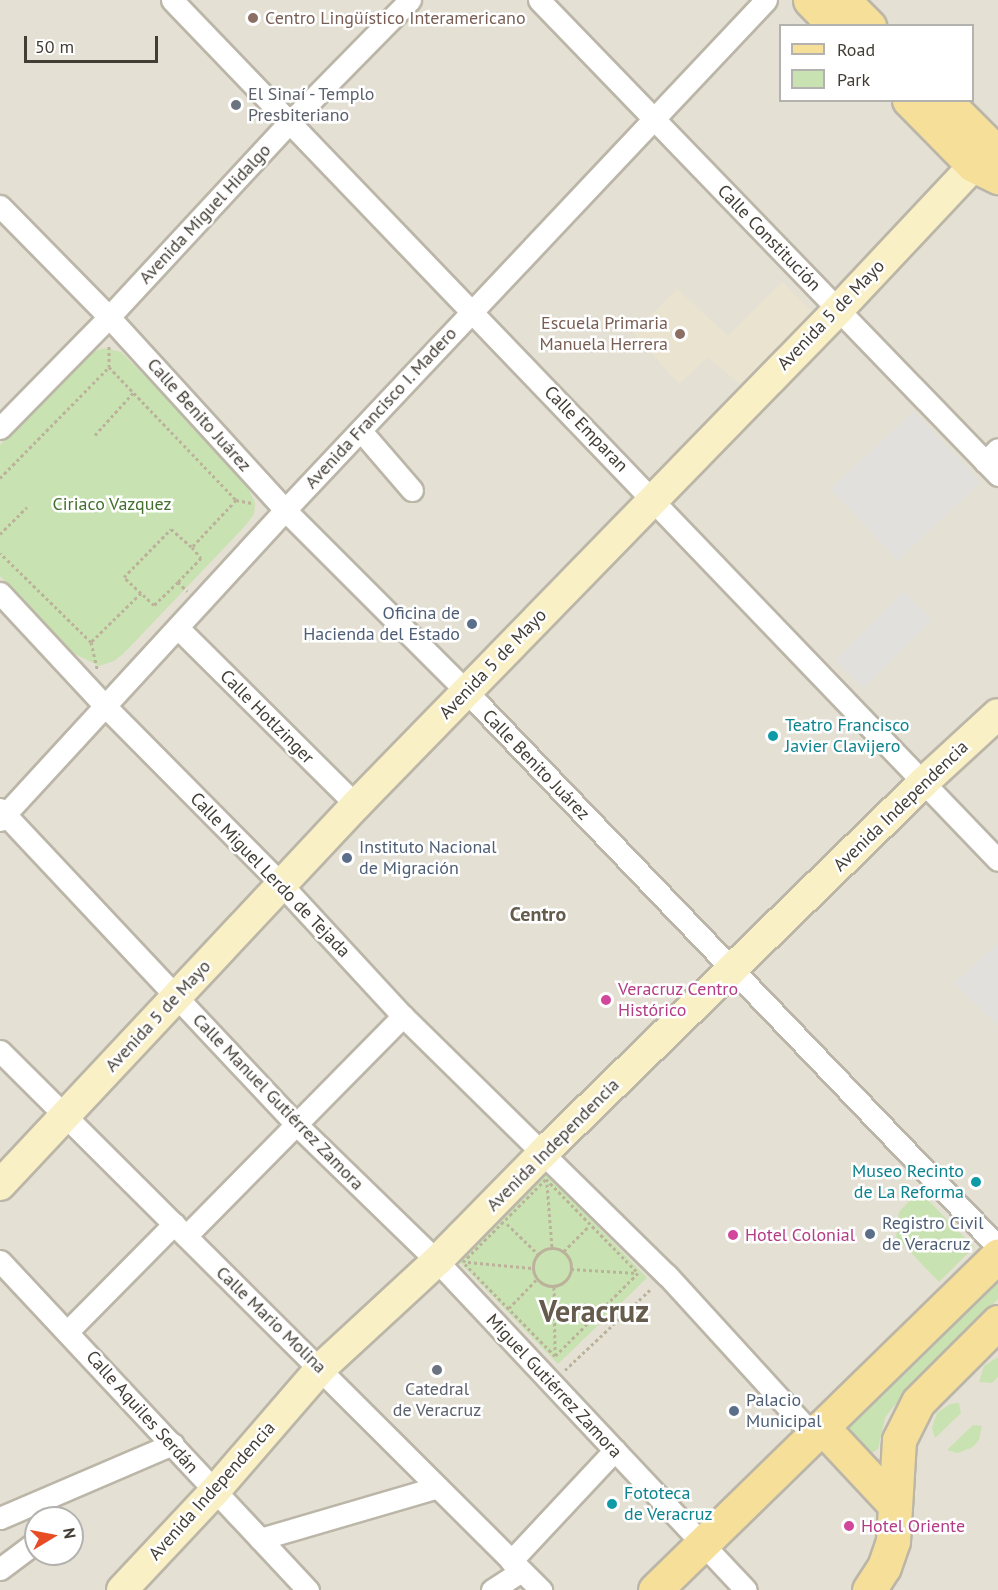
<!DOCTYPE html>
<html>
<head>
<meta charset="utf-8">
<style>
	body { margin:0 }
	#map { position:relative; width:998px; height:1590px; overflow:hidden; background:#f1eee5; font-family:"PT Sans",sans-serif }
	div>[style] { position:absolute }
	.residential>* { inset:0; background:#e4e0d3 }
	.education>* { inset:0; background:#e9e3d0 }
	.green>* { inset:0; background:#c9e2b1; transform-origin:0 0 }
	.parking>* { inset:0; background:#e2e0dd; transform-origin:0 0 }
	.path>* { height:3px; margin-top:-1.5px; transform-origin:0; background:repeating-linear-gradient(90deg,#bcb29b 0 3px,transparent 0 6px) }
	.path>.ring { margin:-1.5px; padding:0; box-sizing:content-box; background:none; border:3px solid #bcb29b; border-radius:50% }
	.roads { filter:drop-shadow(2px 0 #bbb6a8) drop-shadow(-2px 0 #bbb6a8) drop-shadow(0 2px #bbb6a8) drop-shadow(0 -2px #bbb6a8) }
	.street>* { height:21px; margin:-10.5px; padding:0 10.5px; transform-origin:10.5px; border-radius:10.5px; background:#fff }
	.secondary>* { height:30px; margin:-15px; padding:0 15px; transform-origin:15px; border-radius:15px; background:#faf0c6 }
	.primary>* { height:33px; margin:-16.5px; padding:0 16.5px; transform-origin:16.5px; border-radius:16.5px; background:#f6e099 }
	.dots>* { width:16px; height:16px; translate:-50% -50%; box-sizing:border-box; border:3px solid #fff; border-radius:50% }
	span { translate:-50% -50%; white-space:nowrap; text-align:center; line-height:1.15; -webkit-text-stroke:5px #fff; paint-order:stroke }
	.education-label { font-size:18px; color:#785e54 }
	.left { translate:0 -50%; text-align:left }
	.right { translate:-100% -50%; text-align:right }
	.worship-label { font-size:18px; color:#5b616d }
	.street-label { font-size:18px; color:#433e35 }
	.park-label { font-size:18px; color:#436f2e }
	.service-label { font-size:18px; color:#4e5e75 }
	.culture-label { font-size:18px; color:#0d838f }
	.hotel-label { font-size:18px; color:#b23c85 }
	.neighbourhood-label { font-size:20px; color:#655c4d; font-weight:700 }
	.town-label { font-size:30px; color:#655c4d; font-weight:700 }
	.legend { position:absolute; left:779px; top:24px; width:195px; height:78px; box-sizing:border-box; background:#fff; border:2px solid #b4b2ae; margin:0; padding:8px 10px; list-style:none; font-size:18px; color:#433e35 }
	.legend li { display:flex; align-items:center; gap:12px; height:30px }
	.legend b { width:30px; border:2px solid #b4b2ae }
	.north { position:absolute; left:24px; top:1506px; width:60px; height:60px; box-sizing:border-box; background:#fff; border:2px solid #b4b2ae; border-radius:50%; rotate:80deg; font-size:16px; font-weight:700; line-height:24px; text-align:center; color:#433e35 }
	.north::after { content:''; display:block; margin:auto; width:21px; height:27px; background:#e84c25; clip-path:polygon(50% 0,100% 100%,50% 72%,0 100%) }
	.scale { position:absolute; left:24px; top:36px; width:134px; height:27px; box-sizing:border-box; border:3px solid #433e35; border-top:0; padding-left:8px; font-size:18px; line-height:21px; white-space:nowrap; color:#433e35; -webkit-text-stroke:4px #fff; paint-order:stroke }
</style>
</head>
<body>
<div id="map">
	<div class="residential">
		<i style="clip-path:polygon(evenodd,0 0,998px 0,998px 1590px,0 1590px,0 0,780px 26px,972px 26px,972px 100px,780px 100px,780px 26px,0 0,36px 1518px,72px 1518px,72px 1554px,36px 1554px,36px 1518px)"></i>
	</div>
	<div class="education">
		<i style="clip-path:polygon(782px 282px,817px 316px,745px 389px,708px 357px,679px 384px,633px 333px,677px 289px,728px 336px)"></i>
	</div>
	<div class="green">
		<i style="clip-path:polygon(104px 348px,121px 352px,178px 409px,245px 482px,255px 503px,254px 514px,245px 526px,124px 653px,114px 661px,99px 666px,75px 654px,0 576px,0 445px,69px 371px,88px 354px)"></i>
		<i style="left:545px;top:1172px;width:147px;height:124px;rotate:46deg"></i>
		<i style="clip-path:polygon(919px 1191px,974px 1247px,939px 1282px,896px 1237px,899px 1212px)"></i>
		<i style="clip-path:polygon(998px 1276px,998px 1299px,893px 1407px,885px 1418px,878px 1449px,872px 1453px,869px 1451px,848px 1431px,849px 1423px)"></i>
		<i style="clip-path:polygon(998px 1357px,998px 1377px,992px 1383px,979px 1382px,984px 1366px)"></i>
		<i style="clip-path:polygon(959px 1403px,961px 1413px,935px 1438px,932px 1428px,937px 1413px,950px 1404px)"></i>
		<i style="clip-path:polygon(973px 1425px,982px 1426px,979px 1440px,973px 1447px,958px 1453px,947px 1450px)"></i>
	</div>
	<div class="parking">
		<i style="left:914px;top:411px;width:98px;height:114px;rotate:47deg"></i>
		<i style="left:904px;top:591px;width:40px;height:98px;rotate:45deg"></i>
		<i style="clip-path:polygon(998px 943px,998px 1026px,954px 983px)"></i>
	</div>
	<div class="path">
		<i style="left:109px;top:367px;width:22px;rotate:-90deg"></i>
		<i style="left:95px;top:435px;width:57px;rotate:-47.9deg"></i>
		<i style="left:0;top:478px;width:156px;rotate:-45.5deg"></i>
		<i style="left:109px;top:367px;width:184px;rotate:46.3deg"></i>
		<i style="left:236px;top:500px;width:64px;rotate:133.1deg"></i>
		<i style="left:192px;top:547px;width:14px;rotate:51deg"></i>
		<i style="left:201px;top:558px;width:33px;rotate:134deg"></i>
		<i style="left:178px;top:582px;width:33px;rotate:136deg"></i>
		<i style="left:154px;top:605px;width:18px;rotate:-137deg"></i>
		<i style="left:141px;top:593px;width:70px;rotate:135.6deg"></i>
		<i style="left:91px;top:642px;width:127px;rotate:-135.6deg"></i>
		<i style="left:236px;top:500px;width:16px;rotate:11deg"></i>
		<i style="left:0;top:534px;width:38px;rotate:-45deg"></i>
		<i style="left:178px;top:582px;width:13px;rotate:45deg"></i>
		<i style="left:141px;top:593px;width:23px;rotate:-137deg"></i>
		<i style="left:124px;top:577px;width:67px;rotate:-45.6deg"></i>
		<i style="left:171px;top:529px;width:28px;rotate:41deg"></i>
		<i style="left:91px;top:642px;width:28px;rotate:77deg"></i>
		<i style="left:546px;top:1179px;width:132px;rotate:45.6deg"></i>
		<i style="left:638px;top:1273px;width:117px;rotate:135deg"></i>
		<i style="left:555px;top:1356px;width:132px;rotate:-134.4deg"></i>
		<i style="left:463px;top:1262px;width:117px;rotate:-45deg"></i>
		<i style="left:547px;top:1184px;width:64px;rotate:85.5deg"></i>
		<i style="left:507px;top:1224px;width:43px;rotate:44.1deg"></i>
		<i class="ring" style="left:533px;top:1248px;width:35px;height:35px"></i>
		<i style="left:564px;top:1251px;width:35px;rotate:-45deg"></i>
		<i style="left:468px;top:1262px;width:64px;rotate:5.4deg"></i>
		<i style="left:571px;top:1269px;width:66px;rotate:3.5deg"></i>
		<i style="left:554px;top:1287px;width:67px;rotate:89.1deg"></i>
		<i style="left:509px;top:1308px;width:40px;rotate:-46deg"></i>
		<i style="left:565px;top:1370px;width:120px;rotate:-43.3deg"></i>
	</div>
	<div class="roads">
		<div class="street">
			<i style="left:172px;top:0;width:1192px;rotate:46.16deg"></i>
			<i style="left:539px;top:0;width:661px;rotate:45.98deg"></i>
			<i style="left:0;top:206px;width:156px;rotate:45.5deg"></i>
			<i style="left:109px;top:317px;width:261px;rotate:47.6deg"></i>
			<i style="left:285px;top:510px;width:256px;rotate:45deg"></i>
			<i style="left:466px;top:691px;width:770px;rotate:46.26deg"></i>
			<i style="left:0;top:428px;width:156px;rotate:-45.5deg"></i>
			<i style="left:109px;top:317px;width:263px;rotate:-47.2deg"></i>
			<i style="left:288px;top:124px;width:174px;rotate:-45.5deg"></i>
			<i style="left:361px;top:431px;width:78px;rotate:49.2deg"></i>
			<i style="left:985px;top:462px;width:18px;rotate:-45deg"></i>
			<i style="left:0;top:593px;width:156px;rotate:47.1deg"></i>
			<i style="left:106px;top:707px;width:249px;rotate:45.3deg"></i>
			<i style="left:281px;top:884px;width:180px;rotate:47.3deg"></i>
			<i style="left:403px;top:1016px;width:370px;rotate:44.5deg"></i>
			<i style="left:667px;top:1275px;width:217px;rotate:47.6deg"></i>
			<i style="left:178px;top:628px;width:251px;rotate:44.8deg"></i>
			<i style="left:0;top:809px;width:434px;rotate:46.8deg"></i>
			<i style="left:297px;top:1125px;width:195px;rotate:44.2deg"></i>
			<i style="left:437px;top:1261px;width:451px;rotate:46.8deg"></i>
			<i style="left:0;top:820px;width:421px;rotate:-47.4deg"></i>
			<i style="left:285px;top:510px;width:701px;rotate:-46.68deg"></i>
			<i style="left:0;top:1051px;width:764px;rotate:44.89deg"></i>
			<i style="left:186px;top:1236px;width:309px;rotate:-45.4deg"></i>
			<i style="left:0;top:1261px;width:451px;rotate:46.9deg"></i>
			<i style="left:68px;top:1331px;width:151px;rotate:-45.3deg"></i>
			<i style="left:0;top:1518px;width:188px;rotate:-23.2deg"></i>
			<i style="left:260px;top:1539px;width:185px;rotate:-16.3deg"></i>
			<i style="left:511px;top:1561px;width:152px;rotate:-46.9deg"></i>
			<i style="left:0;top:1569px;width:45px;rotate:-36.9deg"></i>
			<i style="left:492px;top:1590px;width:35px;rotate:-33deg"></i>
		</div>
		<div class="secondary">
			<i style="left:0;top:1185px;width:521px;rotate:-46.87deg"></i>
			<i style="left:356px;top:805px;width:691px;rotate:-45.76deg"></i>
			<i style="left:838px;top:310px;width:224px;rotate:-46.8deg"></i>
			<i style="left:122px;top:1590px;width:134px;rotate:-46.8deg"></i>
			<i style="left:214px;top:1492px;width:164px;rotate:-49.2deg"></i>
			<i style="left:321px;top:1368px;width:158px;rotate:-42.7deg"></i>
			<i style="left:437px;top:1261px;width:151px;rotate:-45.5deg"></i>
			<i style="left:543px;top:1153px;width:532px;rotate:-44.24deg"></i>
			<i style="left:924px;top:782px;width:100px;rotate:-42.6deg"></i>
		</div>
		<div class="primary">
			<i style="left:810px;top:0;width:36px;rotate:46deg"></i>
			<i style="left:843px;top:0;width:37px;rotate:45deg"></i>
			<i style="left:909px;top:100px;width:91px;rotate:45.4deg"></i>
			<i style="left:973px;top:165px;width:28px;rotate:26deg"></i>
			<i style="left:944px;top:100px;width:66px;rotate:45deg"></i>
			<i style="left:991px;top:147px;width:18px;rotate:68deg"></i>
			<i style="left:822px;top:1427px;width:105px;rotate:46.9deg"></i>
			<i style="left:655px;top:1590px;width:479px;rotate:-44.3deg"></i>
			<i style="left:869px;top:1590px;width:27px;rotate:-57deg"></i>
			<i style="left:884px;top:1567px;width:28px;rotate:-71deg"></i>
			<i style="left:893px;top:1541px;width:101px;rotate:-86.6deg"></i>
			<i style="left:899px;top:1440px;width:42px;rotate:-63.4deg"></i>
			<i style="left:918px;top:1402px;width:113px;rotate:-45deg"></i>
		</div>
	</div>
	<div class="dots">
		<i style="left:253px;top:18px;background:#8d6e63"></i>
		<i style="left:236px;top:105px;background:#6b7280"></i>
		<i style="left:680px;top:334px;background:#8d6e63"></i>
		<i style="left:472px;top:624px;background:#5c6f8a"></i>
		<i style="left:773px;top:736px;background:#0f9aa8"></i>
		<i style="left:347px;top:858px;background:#5c6f8a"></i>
		<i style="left:606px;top:1000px;background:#d1479c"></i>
		<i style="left:976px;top:1182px;background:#0f9aa8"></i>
		<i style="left:870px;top:1234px;background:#5c6f8a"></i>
		<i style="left:733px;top:1235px;background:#d1479c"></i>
		<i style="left:437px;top:1370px;background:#6b7280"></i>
		<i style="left:734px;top:1411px;background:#5c6f8a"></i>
		<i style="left:612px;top:1504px;background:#0f9aa8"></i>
		<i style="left:849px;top:1526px;background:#d1479c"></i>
	</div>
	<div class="education-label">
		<span class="left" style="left:265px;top:18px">Centro Lingüístico Interamericano</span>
		<span class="right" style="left:668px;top:334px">Escuela Primaria<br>Manuela Herrera</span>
	</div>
	<div class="worship-label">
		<span class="left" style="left:248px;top:105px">El Sinaí - Templo<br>Presbiteriano</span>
		<span style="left:437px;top:1400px">Catedral<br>de Veracruz</span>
	</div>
	<div class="street-label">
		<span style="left:205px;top:214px;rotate:-47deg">Avenida Miguel Hidalgo</span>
		<span style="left:769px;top:238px;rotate:46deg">Calle Constitución</span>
		<span style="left:831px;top:315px;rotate:-46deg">Avenida 5 de Mayo</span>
		<span style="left:381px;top:408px;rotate:-47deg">Avenida Francisco I. Madero</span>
		<span style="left:199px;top:415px;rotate:48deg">Calle Benito Juárez</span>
		<span style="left:586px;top:429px;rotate:46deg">Calle Emparan</span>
		<span style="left:493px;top:664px;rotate:-46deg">Avenida 5 de Mayo</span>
		<span style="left:267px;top:717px;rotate:45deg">Calle Hotlzinger</span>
		<span style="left:536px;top:765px;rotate:46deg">Calle Benito Juárez</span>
		<span style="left:901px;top:806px;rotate:-44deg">Avenida Independencia</span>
		<span style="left:270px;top:875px;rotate:46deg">Calle Miguel Lerdo de Tejada</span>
		<span style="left:158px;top:1016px;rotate:-47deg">Avenida 5 de Mayo</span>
		<span style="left:278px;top:1102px;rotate:46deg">Calle Manuel Gutiérrez Zamora</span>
		<span style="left:553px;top:1145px;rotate:-45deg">Avenida Independencia</span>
		<span style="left:271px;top:1320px;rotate:44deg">Calle Mario Molina</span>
		<span style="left:554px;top:1386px;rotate:47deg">Miguel Gutiérrez Zamora</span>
		<span style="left:142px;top:1412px;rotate:48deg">Calle Aquiles Serdán</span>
		<span style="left:212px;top:1491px;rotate:-48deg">Avenida Independencia</span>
	</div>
	<div class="park-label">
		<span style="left:112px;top:504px">Ciriaco Vazquez</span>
	</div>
	<div class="service-label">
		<span class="right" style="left:460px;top:624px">Oficina de<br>Hacienda del Estado</span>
		<span class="left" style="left:359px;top:858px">Instituto Nacional<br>de Migración</span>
		<span class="left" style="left:882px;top:1234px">Registro Civil<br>de Veracruz</span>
		<span class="left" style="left:746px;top:1411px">Palacio<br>Municipal</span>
	</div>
	<div class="culture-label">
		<span class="left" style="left:785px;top:736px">Teatro Francisco<br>Javier Clavijero</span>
		<span class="right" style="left:964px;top:1182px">Museo Recinto<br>de La Reforma</span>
		<span class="left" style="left:624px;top:1504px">Fototeca<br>de Veracruz</span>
	</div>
	<div class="hotel-label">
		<span class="left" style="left:618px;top:1000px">Veracruz Centro<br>Histórico</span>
		<span class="left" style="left:745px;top:1235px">Hotel Colonial</span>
		<span class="left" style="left:861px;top:1526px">Hotel Oriente</span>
	</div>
	<div class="neighbourhood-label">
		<span style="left:538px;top:914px">Centro</span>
	</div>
	<div class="town-label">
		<span style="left:594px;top:1311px">Veracruz</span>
	</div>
	<ul class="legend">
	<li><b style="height:8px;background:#f6e099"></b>Road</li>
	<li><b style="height:16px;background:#c9e2b1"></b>Park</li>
	</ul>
	<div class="north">N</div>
	<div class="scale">50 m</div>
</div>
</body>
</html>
